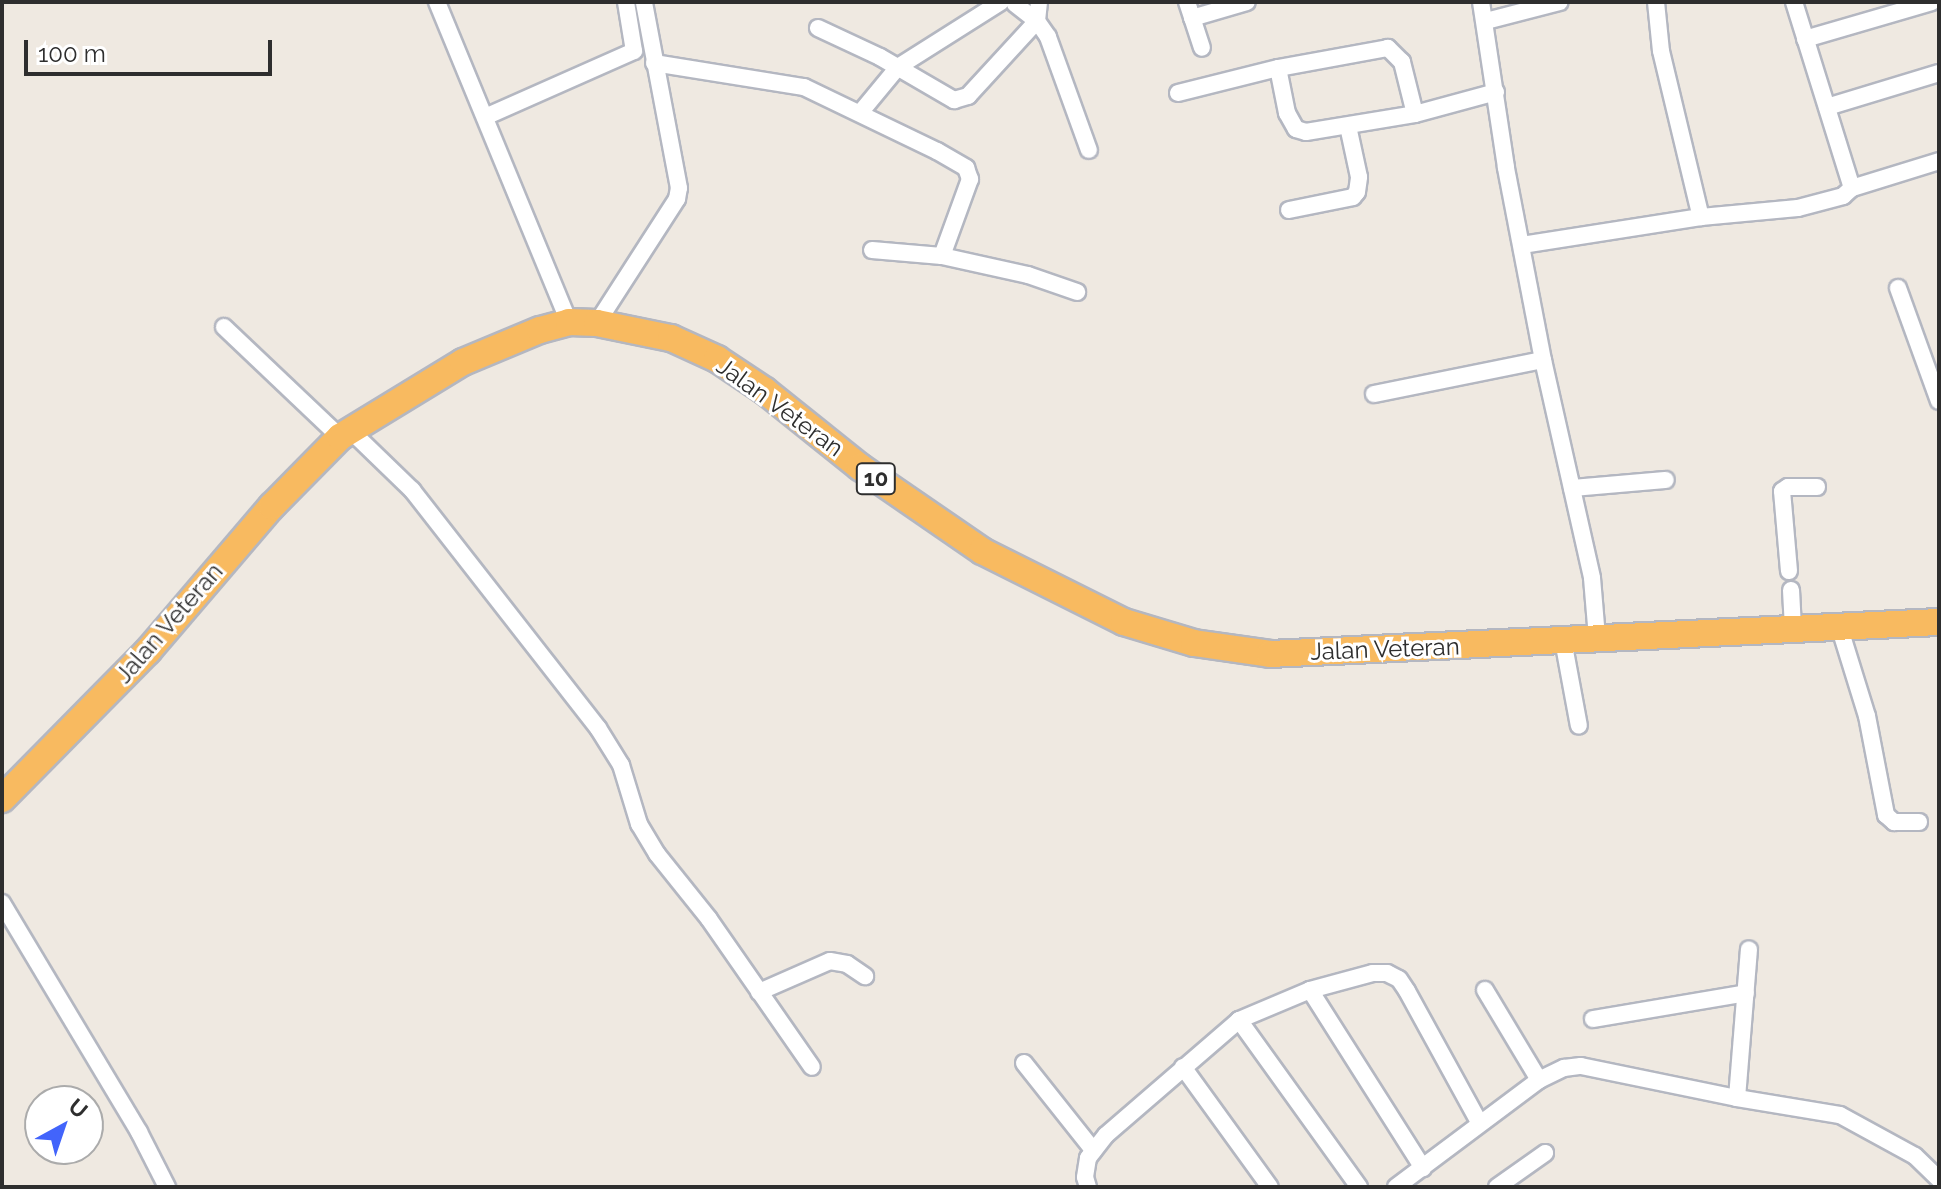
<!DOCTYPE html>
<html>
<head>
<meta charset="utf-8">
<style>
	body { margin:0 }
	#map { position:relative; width:1941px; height:1189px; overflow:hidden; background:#efe9e1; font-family:Raleway,sans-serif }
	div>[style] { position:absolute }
	.roads { filter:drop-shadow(2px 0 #b4b7c1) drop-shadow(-2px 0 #b4b7c1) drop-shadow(0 2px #b4b7c1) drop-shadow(0 -2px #b4b7c1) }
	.minor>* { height:16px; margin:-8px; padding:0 8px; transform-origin:8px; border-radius:8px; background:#fff }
	.trunk>* { height:26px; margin:-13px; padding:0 13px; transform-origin:13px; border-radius:13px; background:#f8ba60 }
	span { translate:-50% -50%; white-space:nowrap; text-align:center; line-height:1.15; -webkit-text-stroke:6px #fff; paint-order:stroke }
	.shield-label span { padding:2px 6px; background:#fff; border:2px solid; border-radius:6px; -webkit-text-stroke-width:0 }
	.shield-label { font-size:22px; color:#2e2e2e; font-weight:700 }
	.street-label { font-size:24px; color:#2e2e2e }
	.frame { position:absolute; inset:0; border:4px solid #2e2e2e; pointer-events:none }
	.north { position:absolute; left:24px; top:1085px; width:80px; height:80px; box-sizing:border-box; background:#fff; border:2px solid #ababab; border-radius:50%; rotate:40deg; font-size:22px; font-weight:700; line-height:32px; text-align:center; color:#2e2e2e }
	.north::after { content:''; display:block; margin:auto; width:28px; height:36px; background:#4264fb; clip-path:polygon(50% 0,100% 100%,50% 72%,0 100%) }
	.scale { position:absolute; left:24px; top:40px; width:248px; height:36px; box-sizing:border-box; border:4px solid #2e2e2e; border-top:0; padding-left:10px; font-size:24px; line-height:28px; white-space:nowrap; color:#2e2e2e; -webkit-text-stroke:6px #fff; paint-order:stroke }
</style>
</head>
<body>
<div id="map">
	<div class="roads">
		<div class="minor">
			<i style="left:437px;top:2px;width:346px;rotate:67.6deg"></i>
			<i style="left:1187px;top:2px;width:48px;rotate:71.9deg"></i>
			<i style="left:1481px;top:2px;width:168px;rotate:81.4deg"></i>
			<i style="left:1506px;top:168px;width:196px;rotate:79.1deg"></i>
			<i style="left:1543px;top:360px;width:223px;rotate:77.3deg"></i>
			<i style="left:1592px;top:578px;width:60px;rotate:85.2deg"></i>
			<i style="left:1656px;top:2px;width:49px;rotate:84.2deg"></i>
			<i style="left:1661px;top:51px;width:171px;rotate:76.5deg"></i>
			<i style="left:1794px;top:2px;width:195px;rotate:72.7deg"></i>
			<i style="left:1852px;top:188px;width:91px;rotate:-17.2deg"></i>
			<i style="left:1015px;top:4px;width:28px;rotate:38deg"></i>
			<i style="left:1037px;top:21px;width:19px;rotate:55deg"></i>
			<i style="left:1048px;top:37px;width:120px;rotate:70.1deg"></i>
			<i style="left:1192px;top:18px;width:57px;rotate:-16.2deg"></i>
			<i style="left:1486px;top:21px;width:76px;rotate:-14.4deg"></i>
			<i style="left:818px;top:28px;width:68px;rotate:25.1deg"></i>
			<i style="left:880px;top:57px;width:86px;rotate:30.2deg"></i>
			<i style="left:954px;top:100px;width:15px;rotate:-16deg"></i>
			<i style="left:968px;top:96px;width:102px;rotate:-47.4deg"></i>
			<i style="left:1037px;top:21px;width:19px;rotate:-84deg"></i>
			<i style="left:1805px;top:39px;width:132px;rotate:-16.2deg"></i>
			<i style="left:654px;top:63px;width:152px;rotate:9.1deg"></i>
			<i style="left:804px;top:87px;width:148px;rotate:25.7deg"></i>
			<i style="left:937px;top:151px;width:34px;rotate:30deg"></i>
			<i style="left:966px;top:168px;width:12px;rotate:70deg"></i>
			<i style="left:970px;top:179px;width:82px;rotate:110deg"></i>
			<i style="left:942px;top:256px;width:88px;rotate:12.5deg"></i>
			<i style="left:1028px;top:275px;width:52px;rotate:19.1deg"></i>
			<i style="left:1178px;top:93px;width:103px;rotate:-14deg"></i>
			<i style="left:1827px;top:107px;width:117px;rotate:-16.9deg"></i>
			<i style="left:860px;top:113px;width:60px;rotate:-50.4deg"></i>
			<i style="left:898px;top:67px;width:122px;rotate:-32.3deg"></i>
			<i style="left:1415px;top:114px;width:54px;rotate:-104deg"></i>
			<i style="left:1402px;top:62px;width:20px;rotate:-135deg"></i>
			<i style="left:1388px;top:48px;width:112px;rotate:169.7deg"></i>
			<i style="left:1278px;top:68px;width:46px;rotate:78.7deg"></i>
			<i style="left:1287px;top:113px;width:18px;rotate:61deg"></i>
			<i style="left:1296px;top:129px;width:10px;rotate:17deg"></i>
			<i style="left:1306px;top:132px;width:110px;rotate:-9.4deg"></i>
			<i style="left:1415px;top:114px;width:84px;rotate:-15.2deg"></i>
			<i style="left:485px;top:117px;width:163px;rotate:-23.9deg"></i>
			<i style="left:634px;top:51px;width:50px;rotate:-99.3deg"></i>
			<i style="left:1289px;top:210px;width:65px;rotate:-11.5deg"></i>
			<i style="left:1353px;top:197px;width:6px;rotate:-51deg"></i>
			<i style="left:1357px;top:192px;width:15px;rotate:-82deg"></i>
			<i style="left:1359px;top:177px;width:52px;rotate:-102.2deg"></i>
			<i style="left:1522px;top:245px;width:181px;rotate:-8.9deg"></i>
			<i style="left:1701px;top:217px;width:97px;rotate:-5.3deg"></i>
			<i style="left:1798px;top:208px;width:47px;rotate:-14.9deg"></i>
			<i style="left:1843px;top:196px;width:12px;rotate:-42deg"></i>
			<i style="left:872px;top:250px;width:70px;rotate:4.9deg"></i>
			<i style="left:1898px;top:288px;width:120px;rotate:70.1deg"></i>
			<i style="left:597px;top:323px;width:148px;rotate:-57.2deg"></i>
			<i style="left:677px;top:199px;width:11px;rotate:-80deg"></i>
			<i style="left:679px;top:188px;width:189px;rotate:-100.7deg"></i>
			<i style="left:224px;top:327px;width:160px;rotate:43.5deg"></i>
			<i style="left:1374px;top:394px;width:172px;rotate:-11.4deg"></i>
			<i style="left:349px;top:429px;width:88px;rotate:44.1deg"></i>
			<i style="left:412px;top:490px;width:302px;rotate:52deg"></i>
			<i style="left:598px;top:728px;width:44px;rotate:58.1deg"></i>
			<i style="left:621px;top:765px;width:62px;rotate:73deg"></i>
			<i style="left:639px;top:824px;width:35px;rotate:59deg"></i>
			<i style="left:657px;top:854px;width:83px;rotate:51.3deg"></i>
			<i style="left:709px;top:919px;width:180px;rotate:55.2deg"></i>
			<i style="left:1572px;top:488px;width:94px;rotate:-4.9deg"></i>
			<i style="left:1789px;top:571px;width:80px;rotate:-95deg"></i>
			<i style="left:1782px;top:491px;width:7px;rotate:-34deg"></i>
			<i style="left:1788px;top:487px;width:29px"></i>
			<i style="left:1791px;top:590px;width:38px;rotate:87deg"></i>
			<i style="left:1840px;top:629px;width:91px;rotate:72.8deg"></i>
			<i style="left:1867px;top:716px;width:101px;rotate:79.1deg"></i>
			<i style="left:1886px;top:815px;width:11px;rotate:41deg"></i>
			<i style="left:1894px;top:822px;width:25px"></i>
			<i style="left:1563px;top:640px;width:87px;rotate:79.5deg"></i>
			<i style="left:2px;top:903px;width:267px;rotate:59.1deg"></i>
			<i style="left:139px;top:1132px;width:62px;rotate:63deg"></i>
			<i style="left:1310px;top:990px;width:211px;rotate:57.6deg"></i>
			<i style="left:1485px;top:990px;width:105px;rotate:59deg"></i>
			<i style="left:759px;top:992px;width:77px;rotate:-23.6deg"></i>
			<i style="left:830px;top:961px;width:17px;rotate:10deg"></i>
			<i style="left:847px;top:964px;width:22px;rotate:34deg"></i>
			<i style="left:1593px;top:1019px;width:155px;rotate:-9.6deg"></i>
			<i style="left:1239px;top:1020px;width:206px;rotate:54.3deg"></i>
			<i style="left:1024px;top:1063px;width:112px;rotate:51.5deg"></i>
			<i style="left:1183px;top:1067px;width:148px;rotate:54.1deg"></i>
			<i style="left:1737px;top:1098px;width:149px;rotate:-85.4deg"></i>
			<i style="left:1088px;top:1187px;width:10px;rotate:-107deg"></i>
			<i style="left:1085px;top:1177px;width:19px;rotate:-81deg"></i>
			<i style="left:1088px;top:1158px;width:29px;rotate:-52deg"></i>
			<i style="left:1106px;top:1135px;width:176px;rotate:-40.8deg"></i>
			<i style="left:1239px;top:1020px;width:77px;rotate:-22.9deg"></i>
			<i style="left:1310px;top:990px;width:65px;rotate:-15.1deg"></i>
			<i style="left:1373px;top:973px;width:14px"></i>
			<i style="left:1387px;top:973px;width:13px;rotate:27deg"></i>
			<i style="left:1399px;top:979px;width:14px;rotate:56deg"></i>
			<i style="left:1407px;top:991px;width:149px;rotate:61.2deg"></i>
			<i style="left:1396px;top:1187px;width:179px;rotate:-36.8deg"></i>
			<i style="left:1539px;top:1080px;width:28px;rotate:-26deg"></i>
			<i style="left:1564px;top:1068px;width:17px;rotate:-7deg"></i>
			<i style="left:1581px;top:1066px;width:159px;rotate:11.6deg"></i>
			<i style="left:1737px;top:1098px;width:104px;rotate:9.4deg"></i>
			<i style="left:1840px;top:1115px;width:85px;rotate:28.7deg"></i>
			<i style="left:1915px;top:1156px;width:33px;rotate:44deg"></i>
			<i style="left:1497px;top:1187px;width:59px;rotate:-35.3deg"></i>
		</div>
		<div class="trunk">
			<i style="left:2px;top:799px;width:208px;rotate:-45.4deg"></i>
			<i style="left:148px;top:651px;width:191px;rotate:-49.5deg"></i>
			<i style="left:272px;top:506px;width:97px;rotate:-45.4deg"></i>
			<i style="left:340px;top:437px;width:144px;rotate:-31.4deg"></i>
			<i style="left:463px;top:362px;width:83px;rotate:-22.6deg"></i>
			<i style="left:540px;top:330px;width:30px;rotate:-15deg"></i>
			<i style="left:569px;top:322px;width:28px;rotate:2deg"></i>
			<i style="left:597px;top:323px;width:76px;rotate:11.5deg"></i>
			<i style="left:671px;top:338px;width:51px;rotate:24.5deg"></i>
			<i style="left:717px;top:359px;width:58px;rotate:33.7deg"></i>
			<i style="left:765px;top:391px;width:122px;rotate:38.7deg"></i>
			<i style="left:860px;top:467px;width:148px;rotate:34.5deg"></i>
			<i style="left:982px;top:551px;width:159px;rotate:26.6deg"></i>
			<i style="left:1124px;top:622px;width:73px;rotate:16.7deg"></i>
			<i style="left:1194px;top:643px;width:77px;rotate:8.2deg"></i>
			<i style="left:1270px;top:654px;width:670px;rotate:-2.74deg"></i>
		</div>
	</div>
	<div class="shield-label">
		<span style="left:876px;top:479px">10</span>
	</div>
	<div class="street-label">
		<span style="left:780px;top:407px;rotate:36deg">Jalan Veteran</span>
		<span style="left:169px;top:623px;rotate:-49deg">Jalan Veteran</span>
		<span style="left:1385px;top:649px;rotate:-2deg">Jalan Veteran</span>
	</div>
	<div class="frame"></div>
	<div class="north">U</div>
	<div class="scale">100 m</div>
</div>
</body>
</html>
